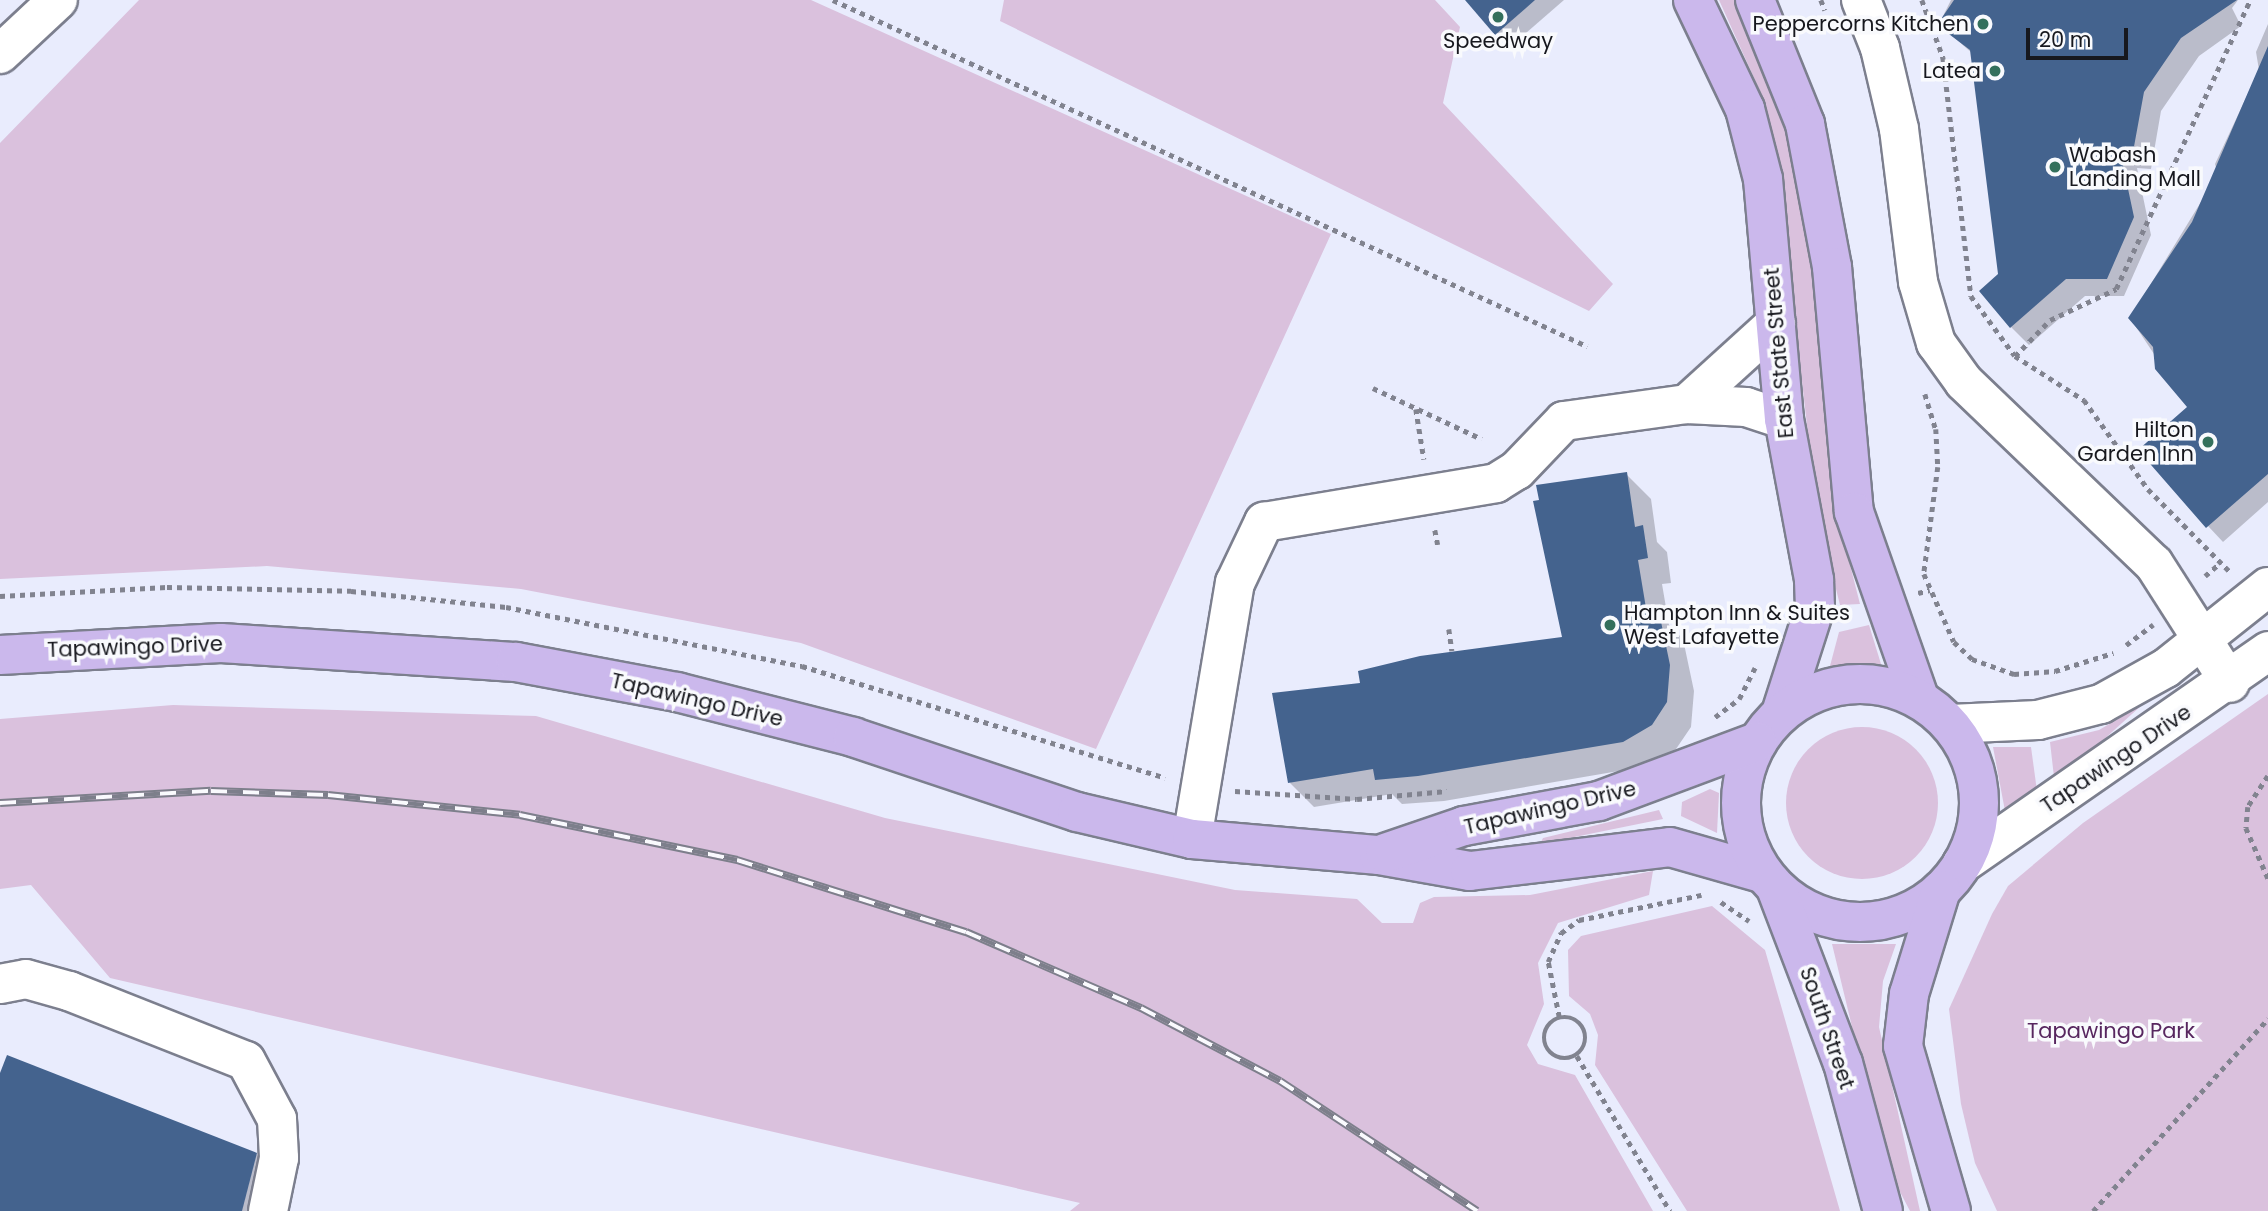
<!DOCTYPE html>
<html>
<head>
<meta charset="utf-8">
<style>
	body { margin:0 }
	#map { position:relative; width:2268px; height:1211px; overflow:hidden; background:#e9ecfd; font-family:Poppins,sans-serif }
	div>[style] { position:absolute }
	.green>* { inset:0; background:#dac1dd }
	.round { border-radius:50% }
	.shadow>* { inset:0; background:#0003 }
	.building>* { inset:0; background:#44638e }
	.path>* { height:4.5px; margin-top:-2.25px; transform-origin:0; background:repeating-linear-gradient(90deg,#81838f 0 5px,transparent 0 10px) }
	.path>.ring { margin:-2.25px; padding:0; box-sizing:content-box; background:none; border:4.5px solid #81838f; border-radius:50% }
	.roads { filter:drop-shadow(2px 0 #7c7f8e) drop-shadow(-2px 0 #7c7f8e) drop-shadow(0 2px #7c7f8e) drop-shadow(0 -2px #7c7f8e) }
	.minor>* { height:38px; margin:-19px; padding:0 19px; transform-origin:19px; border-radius:19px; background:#fff }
	.major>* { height:38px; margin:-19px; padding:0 19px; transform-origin:19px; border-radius:19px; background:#cbb8ec }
	.major>.ring { margin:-19px; padding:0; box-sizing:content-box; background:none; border:38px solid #cbb8ec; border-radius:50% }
	.rail>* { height:8px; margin-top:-4px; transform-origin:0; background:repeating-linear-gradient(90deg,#f9fafd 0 16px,#7d7f8b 0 32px); box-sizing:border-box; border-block:2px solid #7d7f8b }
	.dots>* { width:19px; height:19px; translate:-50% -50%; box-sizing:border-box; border:4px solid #f9fafd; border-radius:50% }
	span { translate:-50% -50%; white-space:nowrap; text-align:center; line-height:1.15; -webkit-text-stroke:7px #f9fafd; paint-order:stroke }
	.poi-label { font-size:21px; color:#17181e }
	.right { translate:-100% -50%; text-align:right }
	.left { translate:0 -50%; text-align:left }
	.street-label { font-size:21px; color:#17181e }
	.park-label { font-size:21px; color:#57265f }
	.scale { position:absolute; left:2026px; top:28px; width:102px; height:32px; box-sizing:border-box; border:4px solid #17181e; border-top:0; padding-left:9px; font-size:21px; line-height:24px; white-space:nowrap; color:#17181e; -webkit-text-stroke:5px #f9fafd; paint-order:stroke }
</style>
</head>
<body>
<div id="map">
	<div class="green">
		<i style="clip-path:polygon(139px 0,811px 0,1331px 234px,1096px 749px,801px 643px,521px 589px,267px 566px,0 579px,0 143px)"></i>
		<i style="clip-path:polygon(1004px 0,1435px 0,1460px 27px,1443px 103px,1613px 284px,1589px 311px,1000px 21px)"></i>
		<i style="clip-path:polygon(1719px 0,1734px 0,1790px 142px,1812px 260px,1838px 518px,1860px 604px,1840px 605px,1817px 513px,1776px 153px,1759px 89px)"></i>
		<i style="clip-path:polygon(1869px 625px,1881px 664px,1830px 666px,1839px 632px)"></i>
		<i style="clip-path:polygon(2268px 694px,2268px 1211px,1997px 1211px,1975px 1163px,1961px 1104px,1949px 1009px,1992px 914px,2008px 886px,2083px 823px)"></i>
		<i style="clip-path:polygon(173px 705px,536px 716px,885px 818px,1235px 890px,1357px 899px,1382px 923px,1413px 923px,1420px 903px,1434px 897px,1530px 895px,1653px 871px,1649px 895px,1558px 923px,1538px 963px,1544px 1004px,1527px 1045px,1538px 1064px,1575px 1075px,1653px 1211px,1070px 1211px,1080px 1203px,110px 978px,31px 885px,0 889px,0 719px)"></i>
		<i style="clip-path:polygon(2142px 705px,2062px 777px,2054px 777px,2050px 742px,2099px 730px)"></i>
		<i class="round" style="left:1786px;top:727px;width:152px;height:152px"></i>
		<i style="clip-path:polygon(1993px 747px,2031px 747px,2037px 791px,2005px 811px)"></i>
		<i style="clip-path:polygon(1710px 789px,1719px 793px,1717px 833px,1681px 816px,1682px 802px)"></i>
		<i style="clip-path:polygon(1659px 810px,1663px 819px,1540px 844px,1543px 838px)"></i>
		<i style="clip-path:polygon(1712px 906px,1765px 950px,1840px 1211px,1687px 1211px,1595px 1065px,1598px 1035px,1590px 1014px,1569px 996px,1568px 950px,1581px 936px)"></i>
		<i style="clip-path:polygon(1832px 944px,1896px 944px,1883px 981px,1879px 1027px,1920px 1211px,1910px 1211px,1885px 1163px)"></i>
	</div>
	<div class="shadow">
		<i style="clip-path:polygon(1467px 0,1564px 0,1510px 47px)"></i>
		<i style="clip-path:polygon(1951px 0,2238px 0,2232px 8px,2241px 26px,2199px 56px,2161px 111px,2151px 169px,2137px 168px,2151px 235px,2124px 296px,2085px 296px,2029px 345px,2011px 327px,2000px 274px,1973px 54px,1939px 24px)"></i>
		<i style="clip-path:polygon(2268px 24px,2268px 502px,2223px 542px,2208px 526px,2190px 408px,2130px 318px,2218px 174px,2215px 164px,2259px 70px,2256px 52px)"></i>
		<i style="clip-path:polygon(1626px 474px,1651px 499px,1657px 542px,1667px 552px,1671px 583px,1662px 584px,1669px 625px,1683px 639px,1694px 691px,1691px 727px,1676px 749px,1648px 766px,1444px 801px,1402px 804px,1392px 794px,1314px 807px,1290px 783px,1362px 685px,1564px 638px)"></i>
		<i style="clip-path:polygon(0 1078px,256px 1154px,273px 1171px,265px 1211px,0 1211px)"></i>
	</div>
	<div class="building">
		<i style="clip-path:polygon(1465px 0,1535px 0,1495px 35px)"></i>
		<i style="clip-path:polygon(1954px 0,2237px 0,2181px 38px,2144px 92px,2133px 152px,2120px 151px,2134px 217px,2107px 279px,2066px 279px,2010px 328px,1979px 291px,1998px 274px,1970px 50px,1937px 25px)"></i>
		<i style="clip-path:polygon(2268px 46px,2268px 474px,2206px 528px,2138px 450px,2187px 407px,2155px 369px,2153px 347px,2128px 318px,2192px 222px)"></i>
		<i style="clip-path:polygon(1627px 472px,1635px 527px,1643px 525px,1648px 558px,1638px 560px,1647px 614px,1659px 612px,1670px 665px,1667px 702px,1652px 725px,1623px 742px,1418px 776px,1375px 780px,1373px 769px,1288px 783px,1272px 693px,1360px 683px,1358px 671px,1420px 656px,1562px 637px,1533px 501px,1539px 500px,1536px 485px)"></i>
		<i style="clip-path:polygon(7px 1055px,257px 1153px,242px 1211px,0 1211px,0 1073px)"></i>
	</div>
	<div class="path">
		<i style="left:833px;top:0;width:830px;rotate:24.65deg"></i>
		<i style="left:1821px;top:0;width:11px;rotate:68deg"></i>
		<i style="left:1922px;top:0;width:61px;rotate:69.8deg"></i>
		<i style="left:1943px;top:57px;width:241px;rotate:83.3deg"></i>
		<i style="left:1971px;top:296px;width:74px;rotate:53.7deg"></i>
		<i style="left:2015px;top:356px;width:82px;rotate:32.5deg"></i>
		<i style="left:2084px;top:400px;width:110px;rotate:54.3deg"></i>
		<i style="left:2148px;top:489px;width:117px;rotate:45.3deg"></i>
		<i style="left:2015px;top:356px;width:50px;rotate:-45.8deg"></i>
		<i style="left:2050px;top:320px;width:73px;rotate:-25.2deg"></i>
		<i style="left:2116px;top:289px;width:319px;rotate:-65.1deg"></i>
		<i style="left:1373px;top:388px;width:120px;rotate:25.1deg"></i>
		<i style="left:1925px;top:394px;width:37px;rotate:73deg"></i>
		<i style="left:1936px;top:429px;width:38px;rotate:87deg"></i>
		<i style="left:1938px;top:467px;width:108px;rotate:97.5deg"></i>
		<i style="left:1924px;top:574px;width:74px;rotate:66.2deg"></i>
		<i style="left:1954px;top:642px;width:25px;rotate:43deg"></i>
		<i style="left:1972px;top:659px;width:45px;rotate:19.7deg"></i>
		<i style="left:2014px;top:674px;width:41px;rotate:-4.2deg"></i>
		<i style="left:2055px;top:671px;width:61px;rotate:-17.2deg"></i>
		<i style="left:1416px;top:409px;width:51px;rotate:80.9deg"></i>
		<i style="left:1435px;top:530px;width:15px;rotate:79deg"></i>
		<i style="left:2205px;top:576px;width:20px;rotate:-41deg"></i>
		<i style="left:1918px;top:593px;width:12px;rotate:-14deg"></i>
		<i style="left:0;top:596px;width:167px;rotate:-3.1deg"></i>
		<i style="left:167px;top:587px;width:184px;rotate:1.2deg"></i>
		<i style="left:351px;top:591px;width:156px;rotate:5.9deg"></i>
		<i style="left:506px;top:607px;width:302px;rotate:11.3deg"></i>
		<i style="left:802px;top:666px;width:380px;rotate:17.1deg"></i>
		<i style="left:1449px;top:629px;width:22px;rotate:82deg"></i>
		<i style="left:2126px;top:645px;width:34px;rotate:-37deg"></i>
		<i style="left:1715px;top:717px;width:30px;rotate:-37deg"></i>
		<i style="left:1739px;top:699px;width:35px;rotate:-63deg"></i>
		<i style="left:2268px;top:776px;width:37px;rotate:123deg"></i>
		<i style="left:2248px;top:807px;width:21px;rotate:95deg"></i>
		<i style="left:2246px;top:828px;width:55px;rotate:66.3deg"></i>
		<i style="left:1235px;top:791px;width:122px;rotate:3.8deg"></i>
		<i style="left:1357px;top:799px;width:90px;rotate:-5.1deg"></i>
		<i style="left:1721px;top:902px;width:34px;rotate:34deg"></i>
		<i class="ring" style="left:1544px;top:1017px;width:37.5px;height:37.5px"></i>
		<i style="left:1559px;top:1017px;width:56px;rotate:-101.3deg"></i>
		<i style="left:1548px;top:962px;width:32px;rotate:-66deg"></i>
		<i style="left:1561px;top:933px;width:22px;rotate:-36deg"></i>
		<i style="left:1579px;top:920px;width:125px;rotate:-11.6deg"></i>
		<i style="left:1577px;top:1056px;width:181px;rotate:59deg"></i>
		<i style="left:2093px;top:1211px;width:260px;rotate:-47.7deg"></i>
	</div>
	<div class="roads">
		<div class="minor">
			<i style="left:1861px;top:0;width:52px;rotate:68.4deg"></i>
			<i style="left:1880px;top:48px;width:83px;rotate:76.8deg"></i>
			<i style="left:1899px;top:129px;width:154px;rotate:82.9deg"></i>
			<i style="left:1918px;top:282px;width:64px;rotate:73.6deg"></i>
			<i style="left:1936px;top:343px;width:48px;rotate:54.3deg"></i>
			<i style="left:1964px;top:382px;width:263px;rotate:43.8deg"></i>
			<i style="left:2154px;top:564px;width:141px;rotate:57.4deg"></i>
			<i style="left:0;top:54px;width:79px;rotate:-43deg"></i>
			<i style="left:1687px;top:404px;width:120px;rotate:-42.3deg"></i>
			<i style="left:1950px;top:724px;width:88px;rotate:-2.6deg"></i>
			<i style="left:2038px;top:720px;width:65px;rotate:-14.3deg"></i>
			<i style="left:2101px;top:704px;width:74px;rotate:-29deg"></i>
			<i style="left:2166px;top:668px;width:130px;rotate:-38.5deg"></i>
			<i style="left:1192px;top:839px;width:260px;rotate:-80.5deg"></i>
			<i style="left:1235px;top:583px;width:68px;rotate:-64.6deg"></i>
			<i style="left:1264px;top:522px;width:235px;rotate:-9.5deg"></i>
			<i style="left:1496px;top:483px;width:25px;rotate:-32deg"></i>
			<i style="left:1517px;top:470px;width:68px;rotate:-46.2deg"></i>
			<i style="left:1564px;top:421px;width:124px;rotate:-7.9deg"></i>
			<i style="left:1687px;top:404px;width:59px;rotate:2.9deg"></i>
			<i style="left:1746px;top:407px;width:40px;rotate:18deg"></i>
			<i style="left:1962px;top:864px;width:373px;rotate:-34.8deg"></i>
			<i style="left:0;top:984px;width:26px;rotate:-11deg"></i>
			<i style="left:26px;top:979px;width:45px;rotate:15.6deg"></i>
			<i style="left:69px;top:991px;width:190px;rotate:21.6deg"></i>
			<i style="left:246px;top:1061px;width:66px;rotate:61.9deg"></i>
			<i style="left:277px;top:1119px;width:39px;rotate:87deg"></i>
			<i style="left:279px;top:1158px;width:54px;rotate:101.7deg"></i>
		</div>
		<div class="major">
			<i style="left:1693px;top:0;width:121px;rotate:64.5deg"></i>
			<i style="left:1745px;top:109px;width:72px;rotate:75.6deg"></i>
			<i style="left:1763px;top:179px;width:241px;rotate:85deg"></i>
			<i style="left:1784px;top:419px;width:164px;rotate:79.4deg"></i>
			<i style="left:1814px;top:580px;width:27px;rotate:88deg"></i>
			<i style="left:1815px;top:607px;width:111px;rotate:107.8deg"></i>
			<i style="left:1755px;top:0;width:134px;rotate:68deg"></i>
			<i style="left:1805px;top:124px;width:146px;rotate:79.3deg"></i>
			<i style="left:1832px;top:267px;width:246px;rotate:84.9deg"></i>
			<i style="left:1854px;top:512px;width:197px;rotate:70.7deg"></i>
			<i style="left:0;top:655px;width:221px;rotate:-3.1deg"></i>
			<i style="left:221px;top:643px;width:296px;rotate:3.7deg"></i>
			<i style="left:516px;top:662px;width:164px;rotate:10.6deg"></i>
			<i style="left:677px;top:692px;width:182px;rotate:14.3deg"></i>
			<i style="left:853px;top:737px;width:236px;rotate:18.5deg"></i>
			<i style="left:1077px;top:812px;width:118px;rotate:13.2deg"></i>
			<i style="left:1192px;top:839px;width:188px;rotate:4.9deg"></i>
			<i style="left:1379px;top:855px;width:92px;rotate:10deg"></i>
			<i style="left:1470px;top:871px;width:201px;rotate:-6.8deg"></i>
			<i style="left:1670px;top:847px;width:95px;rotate:15.9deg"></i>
			<i class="ring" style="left:1741px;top:684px;width:200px;height:200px"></i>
			<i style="left:1385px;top:853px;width:83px;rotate:-18.9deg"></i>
			<i style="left:1464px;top:826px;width:137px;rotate:-10.5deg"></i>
			<i style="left:1599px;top:801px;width:169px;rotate:-20.5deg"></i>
			<i style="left:1776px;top:888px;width:187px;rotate:69.1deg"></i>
			<i style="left:1843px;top:1063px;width:153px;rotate:74.9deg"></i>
			<i style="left:1941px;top:890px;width:109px;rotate:107.1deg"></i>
			<i style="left:1909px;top:994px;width:52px;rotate:96.6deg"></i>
			<i style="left:1903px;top:1046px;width:172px;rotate:73.8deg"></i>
		</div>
	</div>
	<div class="rail">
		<i style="left:0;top:803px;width:211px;rotate:-3.3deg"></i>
		<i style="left:211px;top:791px;width:117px;rotate:2deg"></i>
		<i style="left:328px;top:795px;width:193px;rotate:5.9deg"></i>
		<i style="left:520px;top:815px;width:222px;rotate:11.7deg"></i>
		<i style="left:737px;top:860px;width:240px;rotate:17.5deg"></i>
		<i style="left:966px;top:932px;width:191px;rotate:23.5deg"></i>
		<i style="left:1141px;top:1008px;width:157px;rotate:27.7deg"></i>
		<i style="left:1280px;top:1081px;width:236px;rotate:33.4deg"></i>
	</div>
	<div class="dots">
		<i style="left:1498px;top:17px;background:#34705c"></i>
		<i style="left:1983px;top:24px;background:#34705c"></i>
		<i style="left:1995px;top:71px;background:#34705c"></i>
		<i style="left:2055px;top:167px;background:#34705c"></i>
		<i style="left:2208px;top:442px;background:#34705c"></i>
		<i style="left:1610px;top:625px;background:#34705c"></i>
	</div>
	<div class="poi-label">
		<span class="right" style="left:1969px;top:24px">Peppercorns Kitchen</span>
		<span style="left:1498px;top:41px">Speedway</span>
		<span class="right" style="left:1981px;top:71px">Latea</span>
		<span class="left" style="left:2069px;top:167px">Wabash<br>Landing Mall</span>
		<span class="right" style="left:2194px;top:442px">Hilton<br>Garden Inn</span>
		<span class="left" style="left:1624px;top:625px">Hampton Inn &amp; Suites<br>West Lafayette</span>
	</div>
	<div class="street-label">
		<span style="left:1779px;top:353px;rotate:-95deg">East State Street</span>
		<span style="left:135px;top:647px;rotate:-2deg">Tapawingo Drive</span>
		<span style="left:697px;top:700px;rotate:13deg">Tapawingo Drive</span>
		<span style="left:2116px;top:759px;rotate:-34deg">Tapawingo Drive</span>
		<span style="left:1550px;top:808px;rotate:-13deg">Tapawingo Drive</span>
		<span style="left:1827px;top:1028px;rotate:71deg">South Street</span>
	</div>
	<div class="park-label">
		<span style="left:2111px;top:1031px">Tapawingo Park</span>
	</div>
	<div class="scale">20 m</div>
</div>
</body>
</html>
